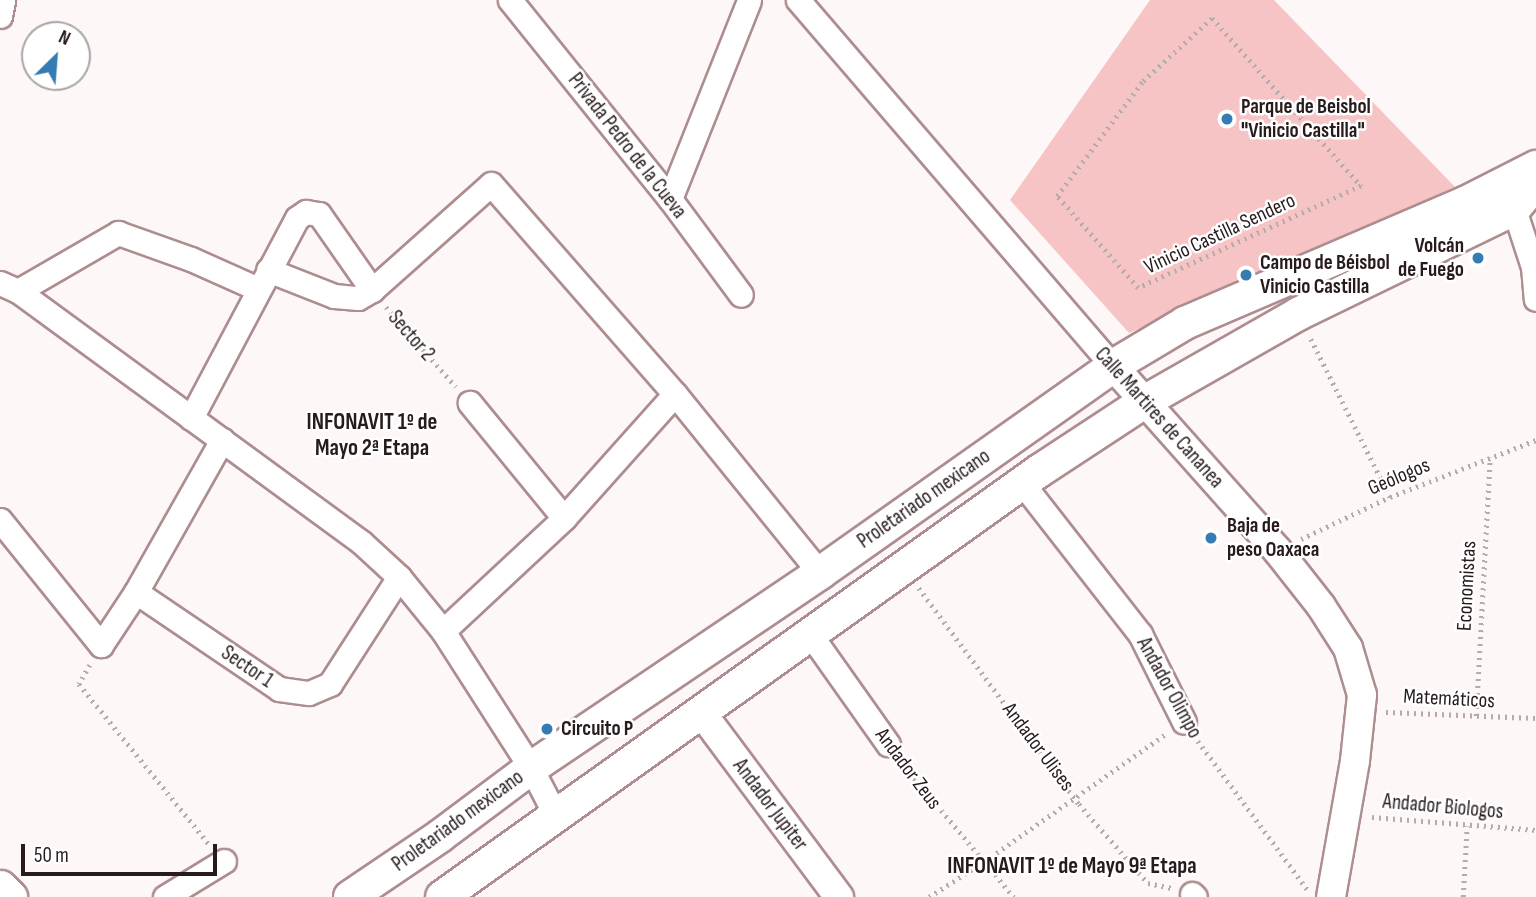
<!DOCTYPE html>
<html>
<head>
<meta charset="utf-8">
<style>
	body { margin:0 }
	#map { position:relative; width:1536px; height:897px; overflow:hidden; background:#fef7f7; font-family:"Sofia Sans Condensed",sans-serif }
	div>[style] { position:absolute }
	.green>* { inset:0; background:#f7c4c6 }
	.path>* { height:4.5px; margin-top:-2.25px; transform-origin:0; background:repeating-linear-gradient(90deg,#b4abab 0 2px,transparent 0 7px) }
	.roads { filter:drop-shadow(2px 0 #ad8d8f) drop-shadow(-2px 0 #ad8d8f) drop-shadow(0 2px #ad8d8f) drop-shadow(0 -2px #ad8d8f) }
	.minor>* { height:23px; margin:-11.5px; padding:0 11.5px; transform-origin:11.5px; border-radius:11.5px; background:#fff }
	.tertiary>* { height:28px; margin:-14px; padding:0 14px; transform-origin:14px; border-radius:14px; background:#fff }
	.secondary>* { height:32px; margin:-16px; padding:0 16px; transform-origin:16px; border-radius:16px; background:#fff }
	.primary>* { height:35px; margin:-17.5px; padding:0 17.5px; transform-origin:17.5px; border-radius:17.5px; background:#fff }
	.dots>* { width:19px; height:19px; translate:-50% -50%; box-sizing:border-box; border:4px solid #fff; border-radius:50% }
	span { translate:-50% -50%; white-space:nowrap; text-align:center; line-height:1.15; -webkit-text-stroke:5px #fff; paint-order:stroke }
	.poi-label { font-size:21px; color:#271b1c; font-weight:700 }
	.left { translate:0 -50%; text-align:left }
	.right { translate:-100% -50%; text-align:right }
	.street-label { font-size:21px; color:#271b1c }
	.neighbourhood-label { font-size:23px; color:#271b1c; font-weight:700 }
	.north { position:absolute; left:21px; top:21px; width:70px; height:70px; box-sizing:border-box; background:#fff; border:2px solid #a9a4a4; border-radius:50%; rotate:25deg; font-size:19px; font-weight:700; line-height:28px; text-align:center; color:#271b1c }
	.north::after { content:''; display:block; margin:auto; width:24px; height:32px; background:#347cb1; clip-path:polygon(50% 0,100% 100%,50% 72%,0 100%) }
	.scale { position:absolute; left:21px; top:844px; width:196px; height:32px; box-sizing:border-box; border:4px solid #271b1c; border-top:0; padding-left:9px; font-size:21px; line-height:24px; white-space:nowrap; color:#271b1c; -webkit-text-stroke:5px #fff; paint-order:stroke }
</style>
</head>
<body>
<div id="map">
	<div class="green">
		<i style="clip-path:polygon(1150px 0,1274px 0,1455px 187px,1129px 333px,1010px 200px)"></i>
	</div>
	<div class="path">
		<i style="left:1212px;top:18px;width:225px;rotate:48.4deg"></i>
		<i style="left:1361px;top:186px;width:245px;rotate:155.4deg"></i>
		<i style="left:1138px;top:288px;width:123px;rotate:-131.4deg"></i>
		<i style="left:1057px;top:196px;width:144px;rotate:-53.2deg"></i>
		<i style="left:1143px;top:81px;width:93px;rotate:-42.4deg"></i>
		<i style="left:386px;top:307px;width:106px;rotate:48.8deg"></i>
		<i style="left:1311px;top:339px;width:177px;rotate:63.4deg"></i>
		<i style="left:1301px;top:539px;width:98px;rotate:-25.3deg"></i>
		<i style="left:1390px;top:497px;width:157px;rotate:-21.3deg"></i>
		<i style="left:919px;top:588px;width:269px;rotate:53.5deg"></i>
		<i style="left:1079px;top:804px;width:105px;rotate:48.9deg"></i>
		<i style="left:1148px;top:883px;width:24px;rotate:12deg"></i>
		<i style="left:90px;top:665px;width:22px;rotate:120deg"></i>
		<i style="left:79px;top:684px;width:208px;rotate:50.9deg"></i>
		<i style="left:1386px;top:712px;width:150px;rotate:2.3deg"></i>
		<i style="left:1476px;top:716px;width:259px;rotate:-86.9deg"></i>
		<i style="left:1198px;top:741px;width:184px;rotate:53.6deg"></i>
		<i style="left:901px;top:762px;width:176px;rotate:50.1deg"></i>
		<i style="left:1372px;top:817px;width:165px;rotate:4.5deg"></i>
		<i style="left:929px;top:897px;width:67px;rotate:-32.7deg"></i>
		<i style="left:985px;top:861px;width:219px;rotate:-35.1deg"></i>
		<i style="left:1463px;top:897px;width:71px;rotate:-86.8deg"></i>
	</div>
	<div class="roads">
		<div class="minor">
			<i style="left:510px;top:0;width:255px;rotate:51.2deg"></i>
			<i style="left:670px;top:199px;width:119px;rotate:53.5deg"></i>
			<i style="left:798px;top:0;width:483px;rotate:49.3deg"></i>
			<i style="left:0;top:16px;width:16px;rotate:-79deg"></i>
			<i style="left:1506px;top:197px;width:14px;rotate:56deg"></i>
			<i style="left:1514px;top:209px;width:61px;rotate:71.9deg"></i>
			<i style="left:1533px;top:267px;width:32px;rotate:85deg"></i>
			<i style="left:670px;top:199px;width:214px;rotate:-68.3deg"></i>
			<i style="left:268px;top:270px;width:71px;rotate:21.5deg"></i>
			<i style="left:334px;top:296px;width:24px;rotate:5deg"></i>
			<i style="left:358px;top:298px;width:16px;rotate:-30deg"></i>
			<i style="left:372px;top:290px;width:159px;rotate:-41.7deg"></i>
			<i style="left:491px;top:184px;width:279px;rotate:48.8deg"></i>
			<i style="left:675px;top:394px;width:230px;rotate:51deg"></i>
			<i style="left:0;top:283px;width:20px;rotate:24deg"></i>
			<i style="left:18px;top:291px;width:425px;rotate:36.2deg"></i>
			<i style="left:361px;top:542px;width:52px;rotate:42.6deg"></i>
			<i style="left:399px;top:577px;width:70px;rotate:50.8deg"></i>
			<i style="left:443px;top:631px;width:163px;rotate:57.3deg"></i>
			<i style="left:531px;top:768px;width:54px;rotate:62.5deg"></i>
			<i style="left:18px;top:291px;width:116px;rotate:-30.1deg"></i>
			<i style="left:118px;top:233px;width:77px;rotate:19.6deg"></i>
			<i style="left:191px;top:259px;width:73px;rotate:24.1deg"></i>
			<i style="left:191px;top:418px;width:226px;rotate:-62.1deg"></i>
			<i style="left:297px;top:218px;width:11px;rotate:-34deg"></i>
			<i style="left:306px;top:212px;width:13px;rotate:9deg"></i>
			<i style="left:319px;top:214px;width:93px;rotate:55.1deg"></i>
			<i style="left:1022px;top:483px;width:192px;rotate:52deg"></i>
			<i style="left:1140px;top:634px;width:98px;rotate:63.4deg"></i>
			<i style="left:564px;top:518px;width:166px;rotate:-48.2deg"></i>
			<i style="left:0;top:520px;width:161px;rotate:51.1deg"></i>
			<i style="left:101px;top:645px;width:64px;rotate:-56.6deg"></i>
			<i style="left:136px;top:592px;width:175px;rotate:-60.5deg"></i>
			<i style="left:136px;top:592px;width:173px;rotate:34.1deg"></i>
			<i style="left:279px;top:689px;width:30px;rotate:8deg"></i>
			<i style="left:309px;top:693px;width:23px;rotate:-23deg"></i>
			<i style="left:330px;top:684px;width:127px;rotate:-57.2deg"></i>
			<i style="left:443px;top:631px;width:166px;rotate:-43deg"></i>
			<i style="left:564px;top:518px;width:149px;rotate:-129.3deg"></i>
			<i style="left:810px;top:634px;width:135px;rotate:54.7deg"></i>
			<i style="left:1192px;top:894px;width:4px;rotate:45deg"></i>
			<i style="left:165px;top:897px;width:69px;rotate:-31.4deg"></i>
		</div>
		<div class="tertiary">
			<i style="left:1113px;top:366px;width:246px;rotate:48.3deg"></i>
			<i style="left:1277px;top:550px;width:71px;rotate:51.8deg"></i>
			<i style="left:1321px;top:606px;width:50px;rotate:57.3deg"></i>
			<i style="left:1348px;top:648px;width:49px;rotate:73.4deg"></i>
			<i style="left:1362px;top:695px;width:66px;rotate:96.1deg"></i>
			<i style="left:1355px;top:761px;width:138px;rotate:100deg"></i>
			<i style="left:701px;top:712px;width:231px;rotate:53.3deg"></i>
		</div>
		<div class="secondary">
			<i style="left:350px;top:897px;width:109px;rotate:-34.1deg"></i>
			<i style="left:440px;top:836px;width:114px;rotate:-36.8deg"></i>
			<i style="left:531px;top:768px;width:349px;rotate:-34deg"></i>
			<i style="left:820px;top:573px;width:359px;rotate:-35.2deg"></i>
			<i style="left:1113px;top:366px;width:84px;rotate:-30.8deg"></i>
			<i style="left:1185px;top:323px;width:305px;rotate:-23.2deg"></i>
			<i style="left:1465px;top:203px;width:80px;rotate:-26.9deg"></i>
			<i style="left:442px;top:897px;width:733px;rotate:-35.51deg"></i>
			<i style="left:1039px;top:471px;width:126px;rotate:-33.3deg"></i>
			<i style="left:1144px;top:402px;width:177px;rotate:-29.7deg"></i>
			<i style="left:1298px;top:314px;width:240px;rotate:-25.9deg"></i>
			<i style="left:1514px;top:209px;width:34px;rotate:-50deg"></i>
		</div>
		<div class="primary">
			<i style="left:0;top:888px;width:13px;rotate:45deg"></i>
		</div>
	</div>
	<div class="dots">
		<i style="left:1227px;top:119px;background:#347cb1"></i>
		<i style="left:1478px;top:258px;background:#347cb1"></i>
		<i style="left:1246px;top:275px;background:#347cb1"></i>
		<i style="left:1211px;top:538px;background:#347cb1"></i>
		<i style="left:547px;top:729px;background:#347cb1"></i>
	</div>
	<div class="poi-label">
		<span class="left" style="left:1241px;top:119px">Parque de Beisbol<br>"Vinicio Castilla"</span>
		<span class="right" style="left:1464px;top:258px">Volcán<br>de Fuego</span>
		<span class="left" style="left:1260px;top:275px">Campo de Béisbol<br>Vinicio Castilla</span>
		<span class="left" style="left:1227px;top:538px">Baja de<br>peso Oaxaca</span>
		<span class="left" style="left:561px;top:729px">Circuito P</span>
	</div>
	<div class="street-label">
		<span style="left:627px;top:146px;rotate:52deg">Privada Pedro de la Cueva</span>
		<span style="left:1220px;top:234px;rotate:-25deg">Vinicio Castilla Sendero</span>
		<span style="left:411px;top:336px;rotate:49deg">Sector 2</span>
		<span style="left:1159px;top:418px;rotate:48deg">Calle Martires de Cananea</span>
		<span style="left:1399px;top:477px;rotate:-23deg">Geólogos</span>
		<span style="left:924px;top:499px;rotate:-35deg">Proletariado mexicano</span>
		<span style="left:1467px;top:586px;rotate:-87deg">Economistas</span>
		<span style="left:247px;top:667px;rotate:34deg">Sector 1</span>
		<span style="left:1169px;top:688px;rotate:61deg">Andador Olimpo</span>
		<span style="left:1449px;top:699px;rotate:3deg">Matemáticos</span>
		<span style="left:1038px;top:747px;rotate:53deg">Andador Ulises</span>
		<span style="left:908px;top:769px;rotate:53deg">Andador Zeus</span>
		<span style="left:770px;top:805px;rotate:53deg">Andador Jupiter</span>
		<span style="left:1443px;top:807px;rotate:5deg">Andador Biologos</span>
		<span style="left:458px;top:821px;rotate:-36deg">Proletariado mexicano</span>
	</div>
	<div class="neighbourhood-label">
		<span style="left:372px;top:435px">INFONAVIT 1º de<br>Mayo 2ª Etapa</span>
		<span style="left:1072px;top:866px">INFONAVIT 1º de Mayo 9ª Etapa</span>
	</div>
	<div class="north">N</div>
	<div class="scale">50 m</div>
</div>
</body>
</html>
